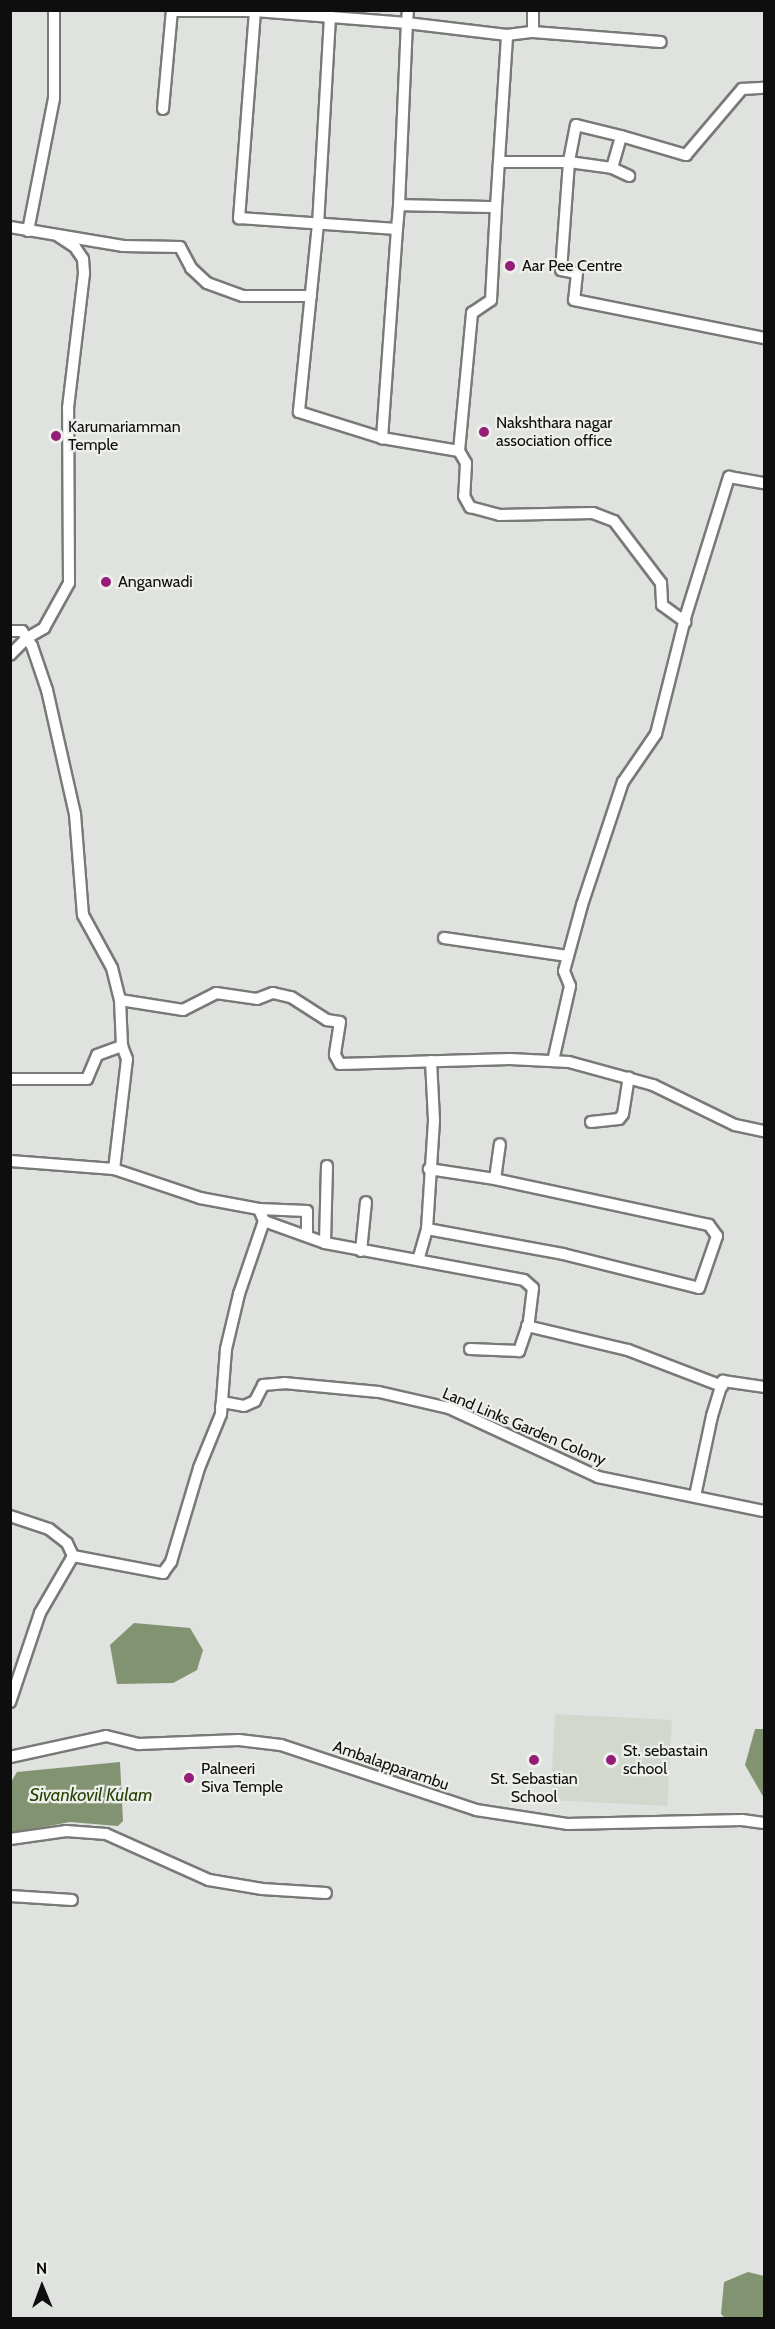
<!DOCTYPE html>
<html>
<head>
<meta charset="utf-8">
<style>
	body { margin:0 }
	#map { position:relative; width:775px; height:2329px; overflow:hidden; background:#dfe2de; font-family:Cabin,sans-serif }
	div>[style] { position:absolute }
	.built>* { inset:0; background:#d2d8cd; transform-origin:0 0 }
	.water>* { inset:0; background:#819370 }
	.roads { filter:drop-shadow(2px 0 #787a77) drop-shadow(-2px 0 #787a77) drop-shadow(0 2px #787a77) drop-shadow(0 -2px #787a77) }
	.minor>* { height:10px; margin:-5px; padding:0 5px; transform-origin:5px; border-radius:5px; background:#fff }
	.dots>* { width:16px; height:16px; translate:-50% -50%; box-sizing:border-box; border:3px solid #edefeb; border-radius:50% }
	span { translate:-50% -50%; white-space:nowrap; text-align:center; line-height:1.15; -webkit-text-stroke:4.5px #edefeb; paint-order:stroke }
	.poi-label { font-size:16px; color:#0d0e0d }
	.left { translate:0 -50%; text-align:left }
	.street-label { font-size:16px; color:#0d0e0d }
	.water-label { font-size:18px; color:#294007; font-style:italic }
	.frame { position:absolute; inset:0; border:12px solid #0d0e0d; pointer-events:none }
	.north { position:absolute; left:12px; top:2257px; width:60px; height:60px; -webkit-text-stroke:4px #edefeb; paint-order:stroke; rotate:359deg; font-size:16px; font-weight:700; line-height:24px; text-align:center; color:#0d0e0d }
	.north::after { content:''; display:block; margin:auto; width:21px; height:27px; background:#0d0e0d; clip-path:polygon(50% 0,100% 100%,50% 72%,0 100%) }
</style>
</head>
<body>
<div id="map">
	<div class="built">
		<i style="left:555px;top:1714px;width:117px;height:86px;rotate:3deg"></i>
	</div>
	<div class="water">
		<i style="clip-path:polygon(134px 1623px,190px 1628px,203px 1650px,197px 1670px,173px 1683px,117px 1684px,110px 1645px)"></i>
		<i style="clip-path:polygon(755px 1729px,764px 1729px,764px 1798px,745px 1765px)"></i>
		<i style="clip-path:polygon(120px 1762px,123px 1821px,118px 1826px,70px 1822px,11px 1833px,11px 1782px,17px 1772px)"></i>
		<i style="clip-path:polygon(748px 2272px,764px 2276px,764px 2318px,725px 2318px,721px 2314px,724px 2282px)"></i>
	</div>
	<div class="roads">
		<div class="minor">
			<i style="left:330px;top:17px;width:207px;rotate:93.3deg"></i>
			<i style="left:318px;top:224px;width:189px;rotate:95.8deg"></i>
			<i style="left:299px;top:412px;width:87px;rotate:17.4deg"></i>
			<i style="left:533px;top:32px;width:128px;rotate:4.5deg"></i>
			<i style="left:507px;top:35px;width:26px;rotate:-7deg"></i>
			<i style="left:533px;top:32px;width:22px;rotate:-90deg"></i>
			<i style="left:163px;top:109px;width:98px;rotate:-84.8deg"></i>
			<i style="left:172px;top:11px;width:83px"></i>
			<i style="left:621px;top:136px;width:46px;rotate:-166.3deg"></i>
			<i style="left:576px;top:125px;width:38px;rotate:101deg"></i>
			<i style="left:569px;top:162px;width:108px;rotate:94.2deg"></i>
			<i style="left:561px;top:270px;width:16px;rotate:11deg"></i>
			<i style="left:577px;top:273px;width:27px;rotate:96deg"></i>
			<i style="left:574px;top:300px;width:194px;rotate:11.3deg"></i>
			<i style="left:499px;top:162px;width:70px"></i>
			<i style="left:569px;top:162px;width:43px;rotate:7.9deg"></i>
			<i style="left:612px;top:168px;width:33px;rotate:-74deg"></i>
			<i style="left:621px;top:136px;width:68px;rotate:16.3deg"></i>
			<i style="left:686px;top:155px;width:87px;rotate:-49.7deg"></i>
			<i style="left:742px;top:89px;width:22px;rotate:-3deg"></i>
			<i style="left:612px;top:168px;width:19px;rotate:25deg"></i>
			<i style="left:399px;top:205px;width:97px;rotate:1.2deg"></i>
			<i style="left:496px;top:207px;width:172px;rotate:-86.3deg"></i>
			<i style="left:507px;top:35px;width:101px;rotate:-173.2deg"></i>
			<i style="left:407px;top:23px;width:152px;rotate:-175.5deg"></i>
			<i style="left:255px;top:11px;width:208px;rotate:94.4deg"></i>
			<i style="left:239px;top:218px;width:158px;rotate:4deg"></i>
			<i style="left:397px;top:229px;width:24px;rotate:-85deg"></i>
			<i style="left:399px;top:205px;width:182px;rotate:-87.5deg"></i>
			<i style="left:407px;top:23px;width:13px;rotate:-86deg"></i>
			<i style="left:10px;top:227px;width:115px;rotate:9.5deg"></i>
			<i style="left:123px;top:246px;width:57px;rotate:1deg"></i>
			<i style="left:180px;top:247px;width:24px;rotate:62deg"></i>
			<i style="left:191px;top:268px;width:22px;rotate:43deg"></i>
			<i style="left:207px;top:283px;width:38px;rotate:20deg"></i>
			<i style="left:243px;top:296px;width:68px"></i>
			<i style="left:397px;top:229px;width:210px;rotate:94.1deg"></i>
			<i style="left:382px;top:438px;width:78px;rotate:9.6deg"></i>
			<i style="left:459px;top:451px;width:139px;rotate:-84.6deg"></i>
			<i style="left:472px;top:313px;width:23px;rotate:-34deg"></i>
			<i style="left:491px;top:300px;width:93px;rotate:-86.9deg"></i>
			<i style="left:28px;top:231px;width:135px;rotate:-78.9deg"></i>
			<i style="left:54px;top:99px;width:89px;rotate:-90deg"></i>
			<i style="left:459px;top:451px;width:14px;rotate:60deg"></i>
			<i style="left:466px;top:463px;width:33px;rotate:93deg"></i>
			<i style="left:464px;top:496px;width:13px;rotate:61deg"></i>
			<i style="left:470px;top:507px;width:30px;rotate:15deg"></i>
			<i style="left:499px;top:515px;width:94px;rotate:-1.2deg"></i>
			<i style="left:593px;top:513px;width:22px;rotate:21deg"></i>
			<i style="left:614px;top:521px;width:78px;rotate:52.8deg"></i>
			<i style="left:661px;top:583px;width:22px;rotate:87deg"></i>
			<i style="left:662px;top:605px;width:29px;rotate:36deg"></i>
			<i style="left:10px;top:631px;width:12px"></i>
			<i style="left:22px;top:631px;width:18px;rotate:56deg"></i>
			<i style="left:32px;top:646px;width:46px;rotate:71.2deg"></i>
			<i style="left:47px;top:690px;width:127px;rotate:77.3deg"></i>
			<i style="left:75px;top:814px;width:101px;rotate:85.5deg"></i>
			<i style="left:83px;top:915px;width:60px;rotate:61.3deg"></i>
			<i style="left:112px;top:968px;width:33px;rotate:76deg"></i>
			<i style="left:120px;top:1000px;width:46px;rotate:87.5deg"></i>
			<i style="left:122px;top:1046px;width:14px;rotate:69deg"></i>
			<i style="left:127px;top:1059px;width:111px;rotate:96.7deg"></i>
			<i style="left:114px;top:1169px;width:104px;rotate:-175.6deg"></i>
			<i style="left:10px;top:655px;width:24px;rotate:-45deg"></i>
			<i style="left:27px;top:638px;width:20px;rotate:-30deg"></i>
			<i style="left:44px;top:628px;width:51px;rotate:-60.9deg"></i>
			<i style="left:69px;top:583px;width:175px;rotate:-90.3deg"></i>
			<i style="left:68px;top:408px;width:136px;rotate:-83.2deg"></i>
			<i style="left:84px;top:273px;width:14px;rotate:-94deg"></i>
			<i style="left:83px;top:259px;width:14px;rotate:-124deg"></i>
			<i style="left:75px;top:247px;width:20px;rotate:-147deg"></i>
			<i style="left:444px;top:938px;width:125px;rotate:8.3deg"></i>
			<i style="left:120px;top:1000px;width:64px;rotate:9deg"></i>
			<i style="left:183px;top:1010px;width:37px;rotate:-27deg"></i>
			<i style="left:216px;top:993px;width:41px;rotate:8.3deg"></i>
			<i style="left:257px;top:999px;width:17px;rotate:-21deg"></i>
			<i style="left:273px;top:993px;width:18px;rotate:13deg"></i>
			<i style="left:291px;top:997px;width:43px;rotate:32.6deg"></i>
			<i style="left:327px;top:1020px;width:13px;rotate:9deg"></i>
			<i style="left:340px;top:1022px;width:33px;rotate:99deg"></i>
			<i style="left:335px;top:1055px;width:10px;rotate:61deg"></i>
			<i style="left:340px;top:1064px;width:170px;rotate:-1.7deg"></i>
			<i style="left:510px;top:1059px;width:59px;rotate:2.9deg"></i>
			<i style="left:569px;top:1062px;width:87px;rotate:15.3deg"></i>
			<i style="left:653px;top:1085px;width:91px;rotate:26deg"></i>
			<i style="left:735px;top:1125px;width:30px;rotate:12deg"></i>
			<i style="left:553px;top:1061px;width:77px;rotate:-77.2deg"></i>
			<i style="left:570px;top:986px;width:16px;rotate:-112deg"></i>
			<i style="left:564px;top:971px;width:68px;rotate:-74.7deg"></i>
			<i style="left:582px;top:905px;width:130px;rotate:-71.6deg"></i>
			<i style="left:623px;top:782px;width:58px;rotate:-55.5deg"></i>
			<i style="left:656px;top:734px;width:123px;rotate:-75.9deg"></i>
			<i style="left:686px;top:615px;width:145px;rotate:-72.7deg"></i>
			<i style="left:729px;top:477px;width:36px;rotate:10deg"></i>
			<i style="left:10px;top:1079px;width:77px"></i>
			<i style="left:87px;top:1079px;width:26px;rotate:-67deg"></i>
			<i style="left:97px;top:1055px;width:27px;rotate:-20deg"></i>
			<i style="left:591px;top:1122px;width:28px;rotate:-6deg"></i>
			<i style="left:619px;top:1119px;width:6px;rotate:-51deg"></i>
			<i style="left:623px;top:1114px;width:37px;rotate:-81deg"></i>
			<i style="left:327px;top:1166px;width:77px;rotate:91.5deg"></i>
			<i style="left:325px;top:1243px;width:202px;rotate:10.5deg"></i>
			<i style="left:524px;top:1280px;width:12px;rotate:42deg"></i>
			<i style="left:533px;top:1288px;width:34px;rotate:97deg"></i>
			<i style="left:529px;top:1322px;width:31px;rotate:109deg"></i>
			<i style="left:519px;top:1351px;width:49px;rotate:-177.7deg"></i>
			<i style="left:495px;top:1179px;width:35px;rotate:-82deg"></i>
			<i style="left:259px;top:1209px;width:48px;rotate:2.4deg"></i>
			<i style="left:307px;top:1211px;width:25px;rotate:90deg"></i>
			<i style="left:264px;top:1221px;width:65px;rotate:19.8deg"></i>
			<i style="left:427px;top:1229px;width:138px;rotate:10.4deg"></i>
			<i style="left:563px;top:1254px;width:140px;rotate:14deg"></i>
			<i style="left:699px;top:1288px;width:55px;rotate:-70.9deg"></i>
			<i style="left:717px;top:1236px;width:14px;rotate:-126deg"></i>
			<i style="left:709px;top:1225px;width:219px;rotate:-167.9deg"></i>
			<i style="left:495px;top:1179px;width:67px;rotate:-171.4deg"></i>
			<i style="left:361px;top:1251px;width:49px;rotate:-84.2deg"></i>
			<i style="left:419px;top:1257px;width:29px;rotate:-74deg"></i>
			<i style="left:427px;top:1229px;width:109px;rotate:-86.3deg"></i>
			<i style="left:434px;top:1120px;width:59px;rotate:-92.9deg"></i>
			<i style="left:527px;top:1326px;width:104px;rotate:13.4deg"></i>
			<i style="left:628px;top:1350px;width:101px;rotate:21deg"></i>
			<i style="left:221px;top:1408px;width:6px;rotate:-81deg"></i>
			<i style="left:222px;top:1402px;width:22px;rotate:10deg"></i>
			<i style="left:244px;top:1406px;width:12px;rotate:-24deg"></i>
			<i style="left:255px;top:1401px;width:18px;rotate:-63deg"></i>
			<i style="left:263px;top:1385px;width:21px;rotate:-5deg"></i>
			<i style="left:284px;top:1383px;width:95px;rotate:5.4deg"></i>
			<i style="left:379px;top:1392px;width:72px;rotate:12.9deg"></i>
			<i style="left:449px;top:1408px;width:164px;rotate:24.8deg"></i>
			<i style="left:598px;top:1477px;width:169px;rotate:11.6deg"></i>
			<i style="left:695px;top:1496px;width:82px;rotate:-78deg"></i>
			<i style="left:712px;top:1416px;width:37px;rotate:-73deg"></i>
			<i style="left:723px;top:1381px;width:41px;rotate:8.3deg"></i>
			<i style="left:10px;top:1516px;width:41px;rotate:18.4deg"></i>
			<i style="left:49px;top:1529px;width:23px;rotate:38deg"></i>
			<i style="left:67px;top:1543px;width:14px;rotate:65deg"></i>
			<i style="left:73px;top:1556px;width:66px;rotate:120.1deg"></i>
			<i style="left:40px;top:1613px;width:94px;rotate:108.6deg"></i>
			<i style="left:73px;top:1556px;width:92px;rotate:10.7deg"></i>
			<i style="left:163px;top:1573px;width:14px;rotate:-54deg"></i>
			<i style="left:171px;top:1562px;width:98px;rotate:-73.4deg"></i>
			<i style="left:199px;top:1468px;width:58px;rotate:-67.8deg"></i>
			<i style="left:221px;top:1414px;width:65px;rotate:-85.6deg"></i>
			<i style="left:226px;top:1349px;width:57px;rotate:-76.7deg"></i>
			<i style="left:239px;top:1294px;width:77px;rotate:-71.1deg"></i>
			<i style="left:264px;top:1221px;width:13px;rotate:-113deg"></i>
			<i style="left:259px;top:1209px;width:60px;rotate:-169.4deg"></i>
			<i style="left:200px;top:1198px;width:91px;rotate:-161.4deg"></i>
			<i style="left:10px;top:1757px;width:98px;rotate:-12.3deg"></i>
			<i style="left:106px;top:1736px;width:34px;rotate:14deg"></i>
			<i style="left:139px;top:1744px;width:100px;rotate:-2.3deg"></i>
			<i style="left:239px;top:1740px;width:42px;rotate:6.8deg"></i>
			<i style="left:281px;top:1745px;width:206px;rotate:18.4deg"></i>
			<i style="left:476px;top:1810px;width:92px;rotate:8.7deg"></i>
			<i style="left:567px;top:1824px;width:175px;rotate:-1.3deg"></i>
			<i style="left:742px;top:1820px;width:22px;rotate:8deg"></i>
			<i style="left:10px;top:1839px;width:57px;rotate:-8.1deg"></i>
			<i style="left:66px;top:1831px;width:40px;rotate:4.3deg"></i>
			<i style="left:106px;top:1834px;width:113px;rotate:24.1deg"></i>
			<i style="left:209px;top:1880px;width:54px;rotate:9.6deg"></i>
			<i style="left:262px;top:1889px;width:64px;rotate:3.6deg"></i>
			<i style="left:10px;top:1896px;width:62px;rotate:3.7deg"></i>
		</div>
	</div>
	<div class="dots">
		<i style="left:510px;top:266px;background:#951d78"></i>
		<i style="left:484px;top:432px;background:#951d78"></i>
		<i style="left:56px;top:436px;background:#951d78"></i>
		<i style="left:106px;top:582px;background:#951d78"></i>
		<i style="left:534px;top:1760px;background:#951d78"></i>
		<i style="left:611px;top:1760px;background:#951d78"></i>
		<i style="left:189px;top:1778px;background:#951d78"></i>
	</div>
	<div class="poi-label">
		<span class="left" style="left:522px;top:266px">Aar Pee Centre</span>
		<span class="left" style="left:496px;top:432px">Nakshthara nagar<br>association office</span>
		<span class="left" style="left:68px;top:436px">Karumariamman<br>Temple</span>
		<span class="left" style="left:118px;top:582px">Anganwadi</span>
		<span class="left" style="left:623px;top:1760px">St. sebastain<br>school</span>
		<span class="left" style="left:201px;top:1778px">Palneeri<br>Siva Temple</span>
		<span style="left:534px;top:1788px">St. Sebastian<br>School</span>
	</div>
	<div class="street-label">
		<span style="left:524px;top:1427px;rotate:23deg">Land Links Garden Colony</span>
		<span style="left:391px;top:1766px;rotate:19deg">Ambalapparambu</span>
	</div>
	<div class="water-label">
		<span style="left:91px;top:1795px">Sivankovil Kulam</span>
	</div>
	<div class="frame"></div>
	<div class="north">N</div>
</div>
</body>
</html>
